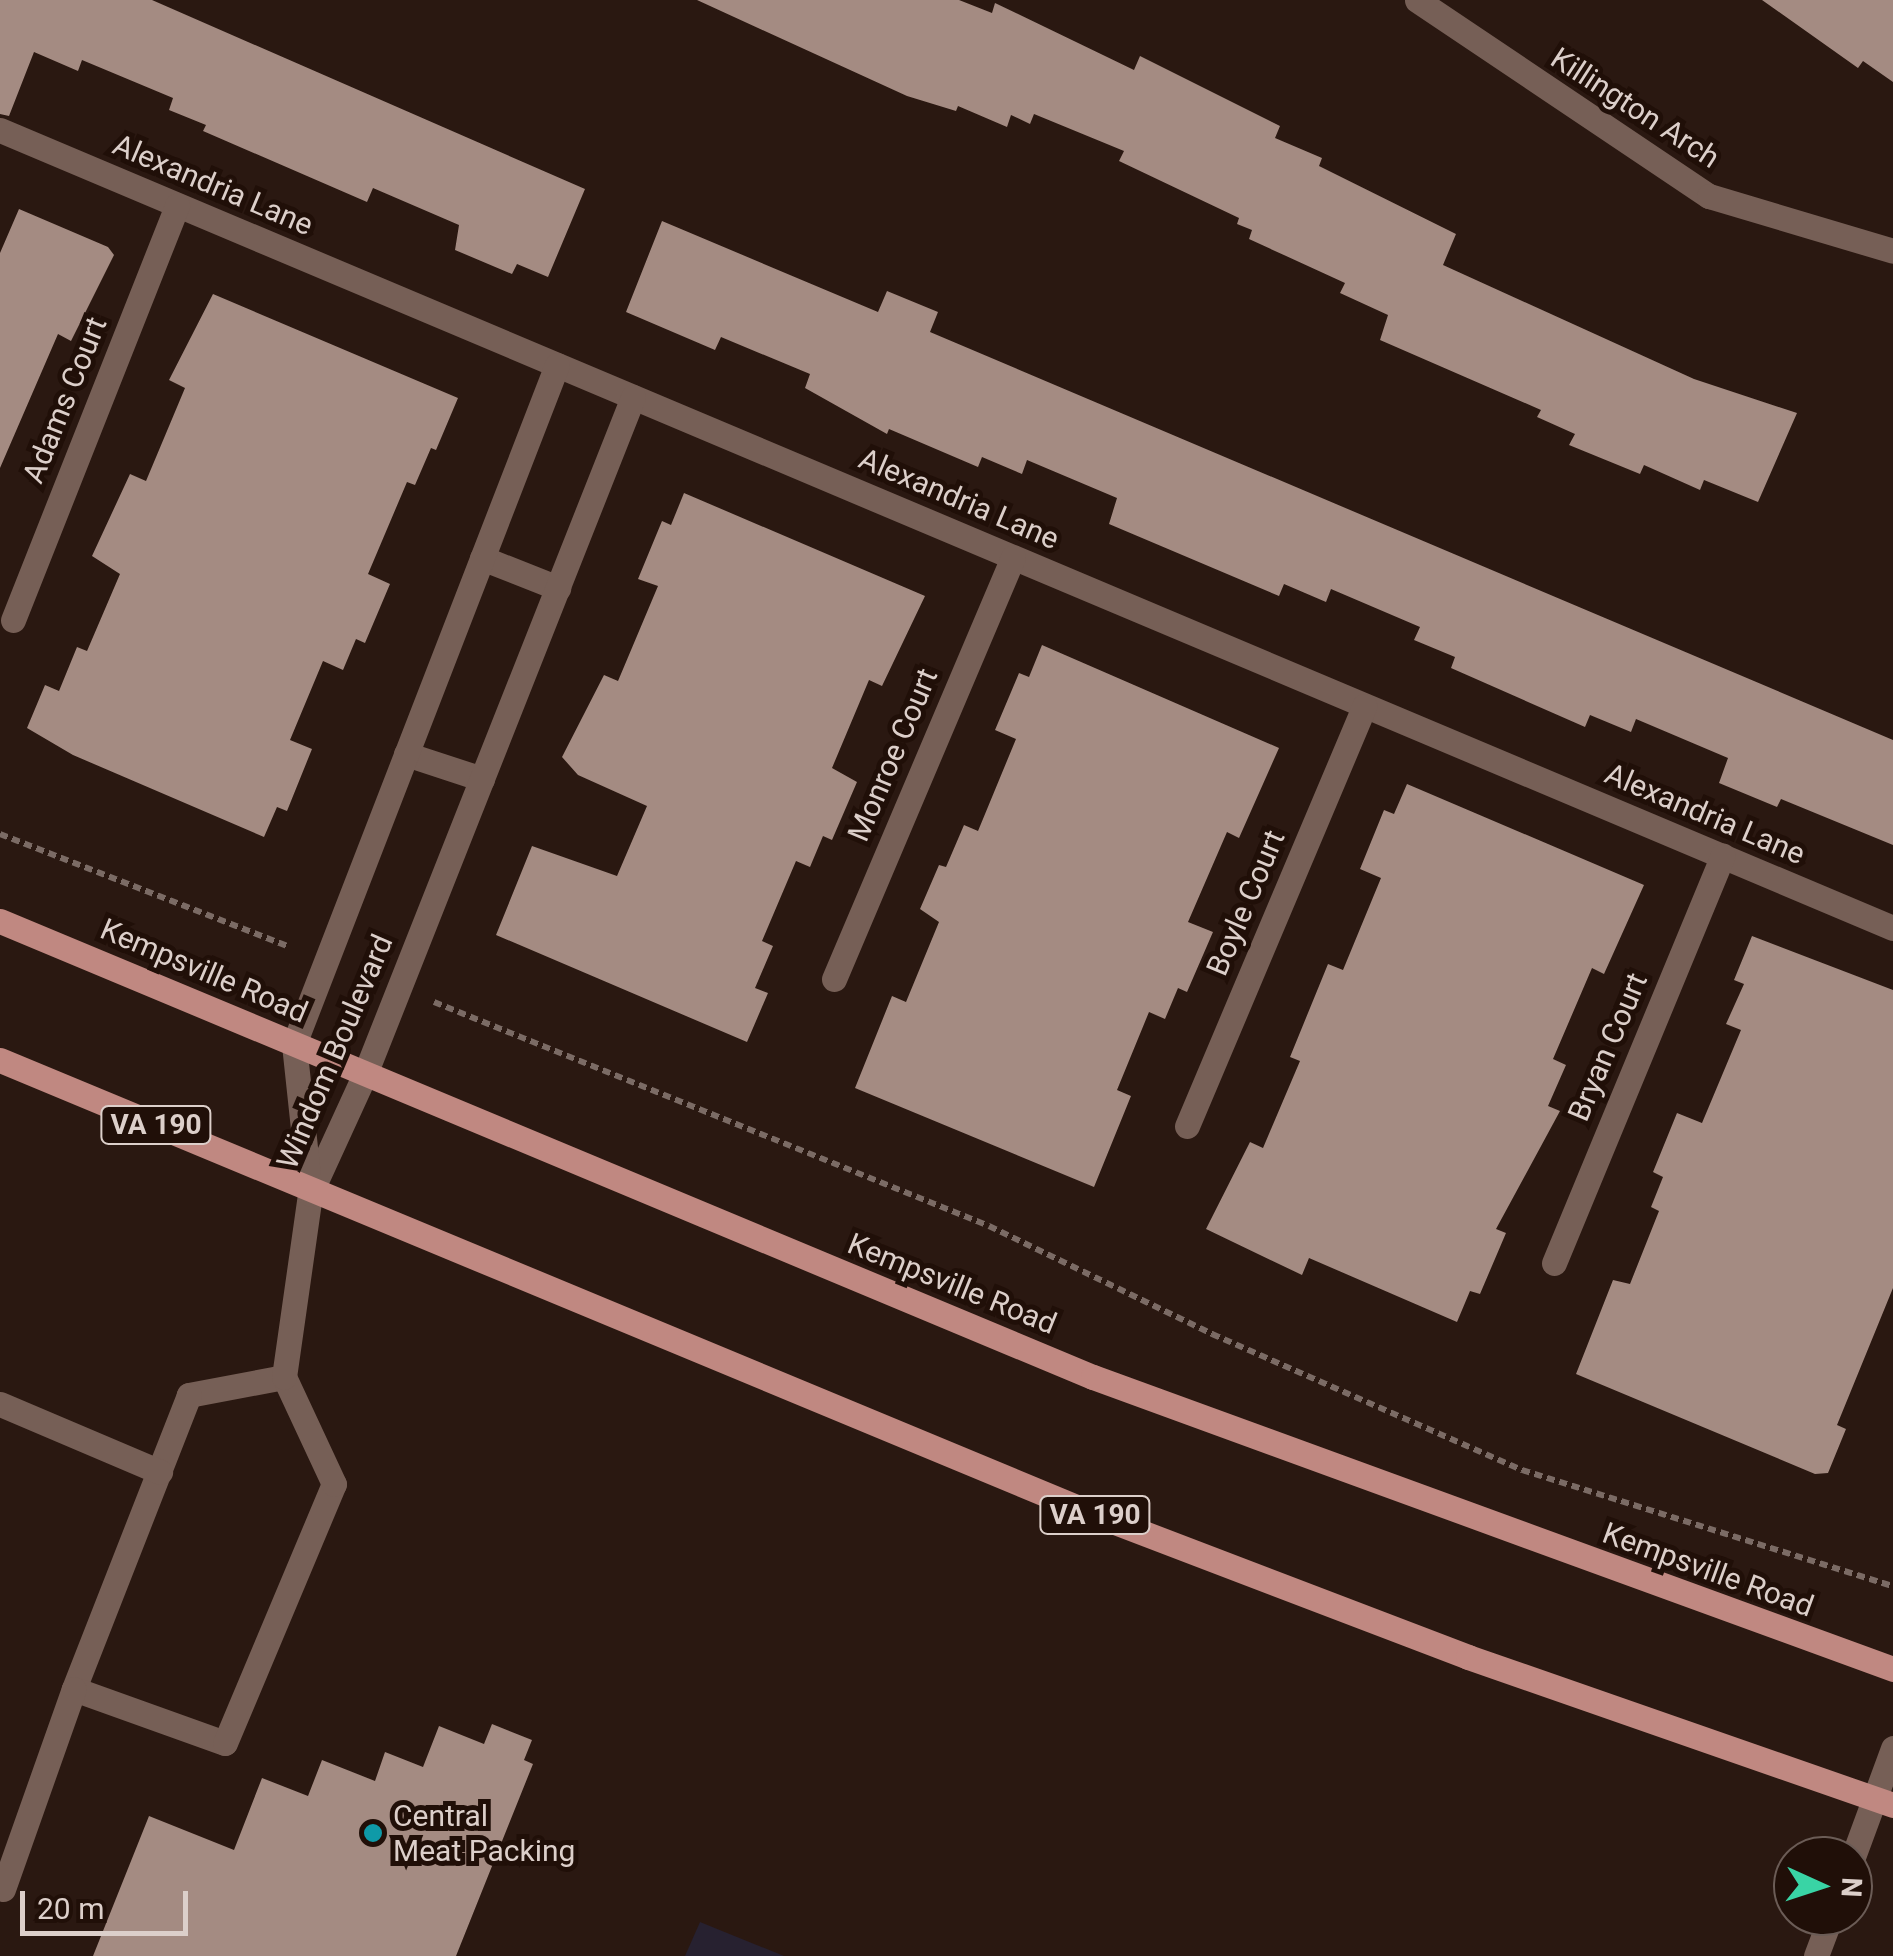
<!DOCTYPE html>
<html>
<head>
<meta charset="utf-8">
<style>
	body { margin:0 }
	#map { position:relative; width:1893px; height:1956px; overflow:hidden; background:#2a1811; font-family:Roboto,sans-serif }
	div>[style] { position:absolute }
	.commercial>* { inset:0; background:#272130 }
	.building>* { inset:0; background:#a48b82 }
	.path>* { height:6px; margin-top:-3px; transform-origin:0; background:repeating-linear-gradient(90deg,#7b6b65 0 8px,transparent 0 13px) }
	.minor>* { height:25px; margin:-12.5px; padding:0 12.5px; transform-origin:12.5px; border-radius:12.5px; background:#765f56 }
	.major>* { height:25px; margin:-12.5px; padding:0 12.5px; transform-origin:12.5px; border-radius:12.5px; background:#c08881 }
	.dots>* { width:28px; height:28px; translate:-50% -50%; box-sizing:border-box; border:5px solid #200f08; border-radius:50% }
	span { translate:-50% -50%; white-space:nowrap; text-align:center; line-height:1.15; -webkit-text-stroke:10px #200f08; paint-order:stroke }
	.shield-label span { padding:2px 8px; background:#200f08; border:2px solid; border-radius:8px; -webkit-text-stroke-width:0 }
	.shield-label { font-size:28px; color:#dccfca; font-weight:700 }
	.street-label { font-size:30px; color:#dccfca }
	.poi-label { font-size:30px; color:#dccfca }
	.left { translate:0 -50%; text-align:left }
	.north { position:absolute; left:1773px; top:1836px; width:100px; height:100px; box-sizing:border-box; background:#200f08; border:2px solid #6b5c56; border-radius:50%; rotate:93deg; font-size:28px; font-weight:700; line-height:40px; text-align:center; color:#dccfca }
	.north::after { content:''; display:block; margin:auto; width:35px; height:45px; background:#39d4a5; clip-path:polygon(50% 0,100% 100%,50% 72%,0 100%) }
	.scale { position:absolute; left:20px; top:1891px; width:168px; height:45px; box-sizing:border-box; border:5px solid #dccfca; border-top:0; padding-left:12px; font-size:30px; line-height:35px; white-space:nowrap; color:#dccfca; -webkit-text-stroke:8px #200f08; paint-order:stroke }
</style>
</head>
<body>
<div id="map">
	<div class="commercial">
		<i style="clip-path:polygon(700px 1922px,784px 1956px,685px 1956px)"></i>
	</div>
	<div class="building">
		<i style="clip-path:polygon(0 0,152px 0,585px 189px,548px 277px,517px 264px,512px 274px,455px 250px,459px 225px,373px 188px,367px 202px,203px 131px,206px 125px,169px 110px,173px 98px,82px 60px,78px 71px,34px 52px,9px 116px,0 114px)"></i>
		<i style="clip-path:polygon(697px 0,959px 0,992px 13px,995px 3px,1134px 70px,1140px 56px,1280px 126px,1275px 138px,1322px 158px,1319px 166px,1456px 234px,1443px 265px,1694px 379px,1797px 413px,1758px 502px,1704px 480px,1700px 490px,1644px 465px,1640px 474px,1569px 445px,1575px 434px,1537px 417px,1541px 410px,1380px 340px,1388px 315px,1340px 293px,1345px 283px,1249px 239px,1252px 230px,1237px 224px,1239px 218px,1119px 161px,1124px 151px,1034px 114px,1030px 124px,1011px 115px,1007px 127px,958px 106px,956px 111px,907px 96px)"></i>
		<i style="clip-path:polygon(1762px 0,1893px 0,1893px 82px,1863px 61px,1858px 68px)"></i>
		<i style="clip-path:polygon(19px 209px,108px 247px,114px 255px,71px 341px,58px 334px,0 468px,0 253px)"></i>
		<i style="clip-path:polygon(662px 221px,878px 312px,887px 291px,938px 312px,930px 332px,1893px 740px,1893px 845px,1781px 799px,1777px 807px,1719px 783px,1728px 758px,1636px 719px,1631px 732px,1590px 715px,1585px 727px,1451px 668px,1455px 657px,1414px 640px,1420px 627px,1331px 589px,1326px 602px,1284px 584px,1279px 596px,1109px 524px,1117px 498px,1027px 460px,1022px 474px,982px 457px,978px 467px,889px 429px,887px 434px,805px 388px,810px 374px,721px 337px,715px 350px,626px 312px)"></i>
		<i style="clip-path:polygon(213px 294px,458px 398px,436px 450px,431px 448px,415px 485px,407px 482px,368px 574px,390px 584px,365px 643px,356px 639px,343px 670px,323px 661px,290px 740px,312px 749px,287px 811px,277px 807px,264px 837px,73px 755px,27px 728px,45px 685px,59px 691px,77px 647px,87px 651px,120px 574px,92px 556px,130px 474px,146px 481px,185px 388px,169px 380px)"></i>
		<i style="clip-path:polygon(684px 493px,925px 596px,882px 686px,869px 680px,832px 768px,857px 782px,832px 840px,823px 836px,810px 867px,796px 861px,762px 941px,773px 946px,755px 988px,768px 993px,747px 1042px,496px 935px,532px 846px,617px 876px,647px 806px,578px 775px,562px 757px,604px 675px,618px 681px,658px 586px,638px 579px,662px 521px,671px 525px)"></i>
		<i style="clip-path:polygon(1042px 645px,1279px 748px,1239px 838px,1227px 832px,1188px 922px,1213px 932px,1187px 992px,1178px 988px,1165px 1019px,1149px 1012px,1117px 1090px,1131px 1096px,1094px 1187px,855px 1088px,892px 996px,906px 1002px,939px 922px,920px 909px,939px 865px,946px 867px,964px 825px,978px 831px,1016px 739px,995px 730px,1019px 673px,1029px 677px)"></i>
		<i style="clip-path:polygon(1407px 784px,1644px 885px,1604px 974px,1592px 968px,1553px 1059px,1566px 1065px,1548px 1106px,1560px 1111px,1496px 1229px,1506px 1233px,1480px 1294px,1470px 1291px,1457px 1322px,1309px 1258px,1302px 1275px,1206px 1229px,1250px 1142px,1263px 1148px,1300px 1061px,1290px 1057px,1328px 964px,1343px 970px,1381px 878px,1360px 869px,1384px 810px,1394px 814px)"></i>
		<i style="clip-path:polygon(1752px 936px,1893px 990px,1893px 1288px,1837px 1425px,1846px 1429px,1828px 1473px,1815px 1474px,1576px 1374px,1613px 1280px,1630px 1284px,1659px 1211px,1651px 1207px,1663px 1177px,1653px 1172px,1677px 1113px,1702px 1123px,1741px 1030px,1726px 1024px,1744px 984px,1734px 980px)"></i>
		<i style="clip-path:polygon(492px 1724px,532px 1740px,524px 1760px,533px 1764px,456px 1956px,93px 1956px,149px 1816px,234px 1850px,262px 1778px,308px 1796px,322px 1760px,375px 1781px,385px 1752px,423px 1767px,439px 1726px,484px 1744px)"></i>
	</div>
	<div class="path">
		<i style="left:0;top:834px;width:308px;rotate:21.3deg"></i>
		<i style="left:434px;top:1002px;width:598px;rotate:21.98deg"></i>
		<i style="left:989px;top:1226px;width:248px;rotate:25.8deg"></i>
		<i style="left:1212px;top:1334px;width:339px;rotate:23.7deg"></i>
		<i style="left:1522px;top:1470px;width:389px;rotate:17.4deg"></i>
	</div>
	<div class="minor">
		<i style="left:1417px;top:0;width:352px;rotate:33.9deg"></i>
		<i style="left:1709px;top:196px;width:192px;rotate:16.6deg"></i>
		<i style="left:0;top:130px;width:2054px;rotate:22.86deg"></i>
		<i style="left:482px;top:558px;width:82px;rotate:21.5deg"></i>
		<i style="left:13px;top:620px;width:446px;rotate:-68.4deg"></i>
		<i style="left:406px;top:754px;width:80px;rotate:18.2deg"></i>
		<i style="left:834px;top:979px;width:458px;rotate:-67deg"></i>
		<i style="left:1187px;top:1126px;width:456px;rotate:-67.1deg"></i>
		<i style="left:310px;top:1194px;width:132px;rotate:-65.4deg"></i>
		<i style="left:365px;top:1074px;width:728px;rotate:-68.4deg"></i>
		<i style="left:1554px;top:1263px;width:441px;rotate:-67.5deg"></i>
		<i style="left:284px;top:1377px;width:97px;rotate:169.3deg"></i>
		<i style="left:189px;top:1395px;width:316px;rotate:111.4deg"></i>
		<i style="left:74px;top:1689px;width:160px;rotate:19.7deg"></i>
		<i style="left:225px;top:1743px;width:281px;rotate:-67.2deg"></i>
		<i style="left:334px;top:1484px;width:118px;rotate:-115deg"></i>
		<i style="left:284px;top:1377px;width:185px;rotate:-81.9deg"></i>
		<i style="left:310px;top:1194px;width:151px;rotate:-96.1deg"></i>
		<i style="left:294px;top:1044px;width:728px;rotate:-68.83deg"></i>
		<i style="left:0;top:1404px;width:174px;rotate:23deg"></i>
		<i style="left:1853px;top:1857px;width:116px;rotate:-69.8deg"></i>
		<i style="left:3px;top:1889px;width:212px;rotate:-70.5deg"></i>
		<i style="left:1816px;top:1956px;width:43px;rotate:-69.4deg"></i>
	</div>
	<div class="major">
		<i style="left:0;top:921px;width:1184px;rotate:22.65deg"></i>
		<i style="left:1093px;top:1377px;width:852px;rotate:20.05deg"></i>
		<i style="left:0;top:1060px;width:1176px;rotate:22.55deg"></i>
		<i style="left:1086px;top:1511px;width:409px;rotate:20.9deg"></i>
		<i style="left:1468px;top:1657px;width:450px;rotate:19.2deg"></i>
	</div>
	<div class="dots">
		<i style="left:373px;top:1833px;background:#0f9aa8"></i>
	</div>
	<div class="shield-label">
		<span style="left:156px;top:1125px">VA 190</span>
		<span style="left:1095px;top:1515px">VA 190</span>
	</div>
	<div class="street-label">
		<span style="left:1635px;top:108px;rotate:33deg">Killington Arch</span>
		<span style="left:213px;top:185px;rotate:23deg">Alexandria Lane</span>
		<span style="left:65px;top:400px;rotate:-68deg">Adams Court</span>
		<span style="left:959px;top:499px;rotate:23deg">Alexandria Lane</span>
		<span style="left:893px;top:755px;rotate:-67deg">Monroe Court</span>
		<span style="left:1705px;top:814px;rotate:23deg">Alexandria Lane</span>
		<span style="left:1246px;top:903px;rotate:-67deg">Boyle Court</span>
		<span style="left:204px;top:971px;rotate:23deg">Kempsville Road</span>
		<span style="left:1608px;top:1047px;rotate:-67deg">Bryan Court</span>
		<span style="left:335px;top:1052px;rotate:-67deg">Windom Boulevard</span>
		<span style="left:952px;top:1284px;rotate:22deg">Kempsville Road</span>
		<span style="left:1708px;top:1570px;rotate:20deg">Kempsville Road</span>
	</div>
	<div class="poi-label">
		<span class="left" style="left:393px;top:1833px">Central<br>Meat Packing</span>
	</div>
	<div class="north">N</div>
	<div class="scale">20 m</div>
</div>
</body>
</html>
